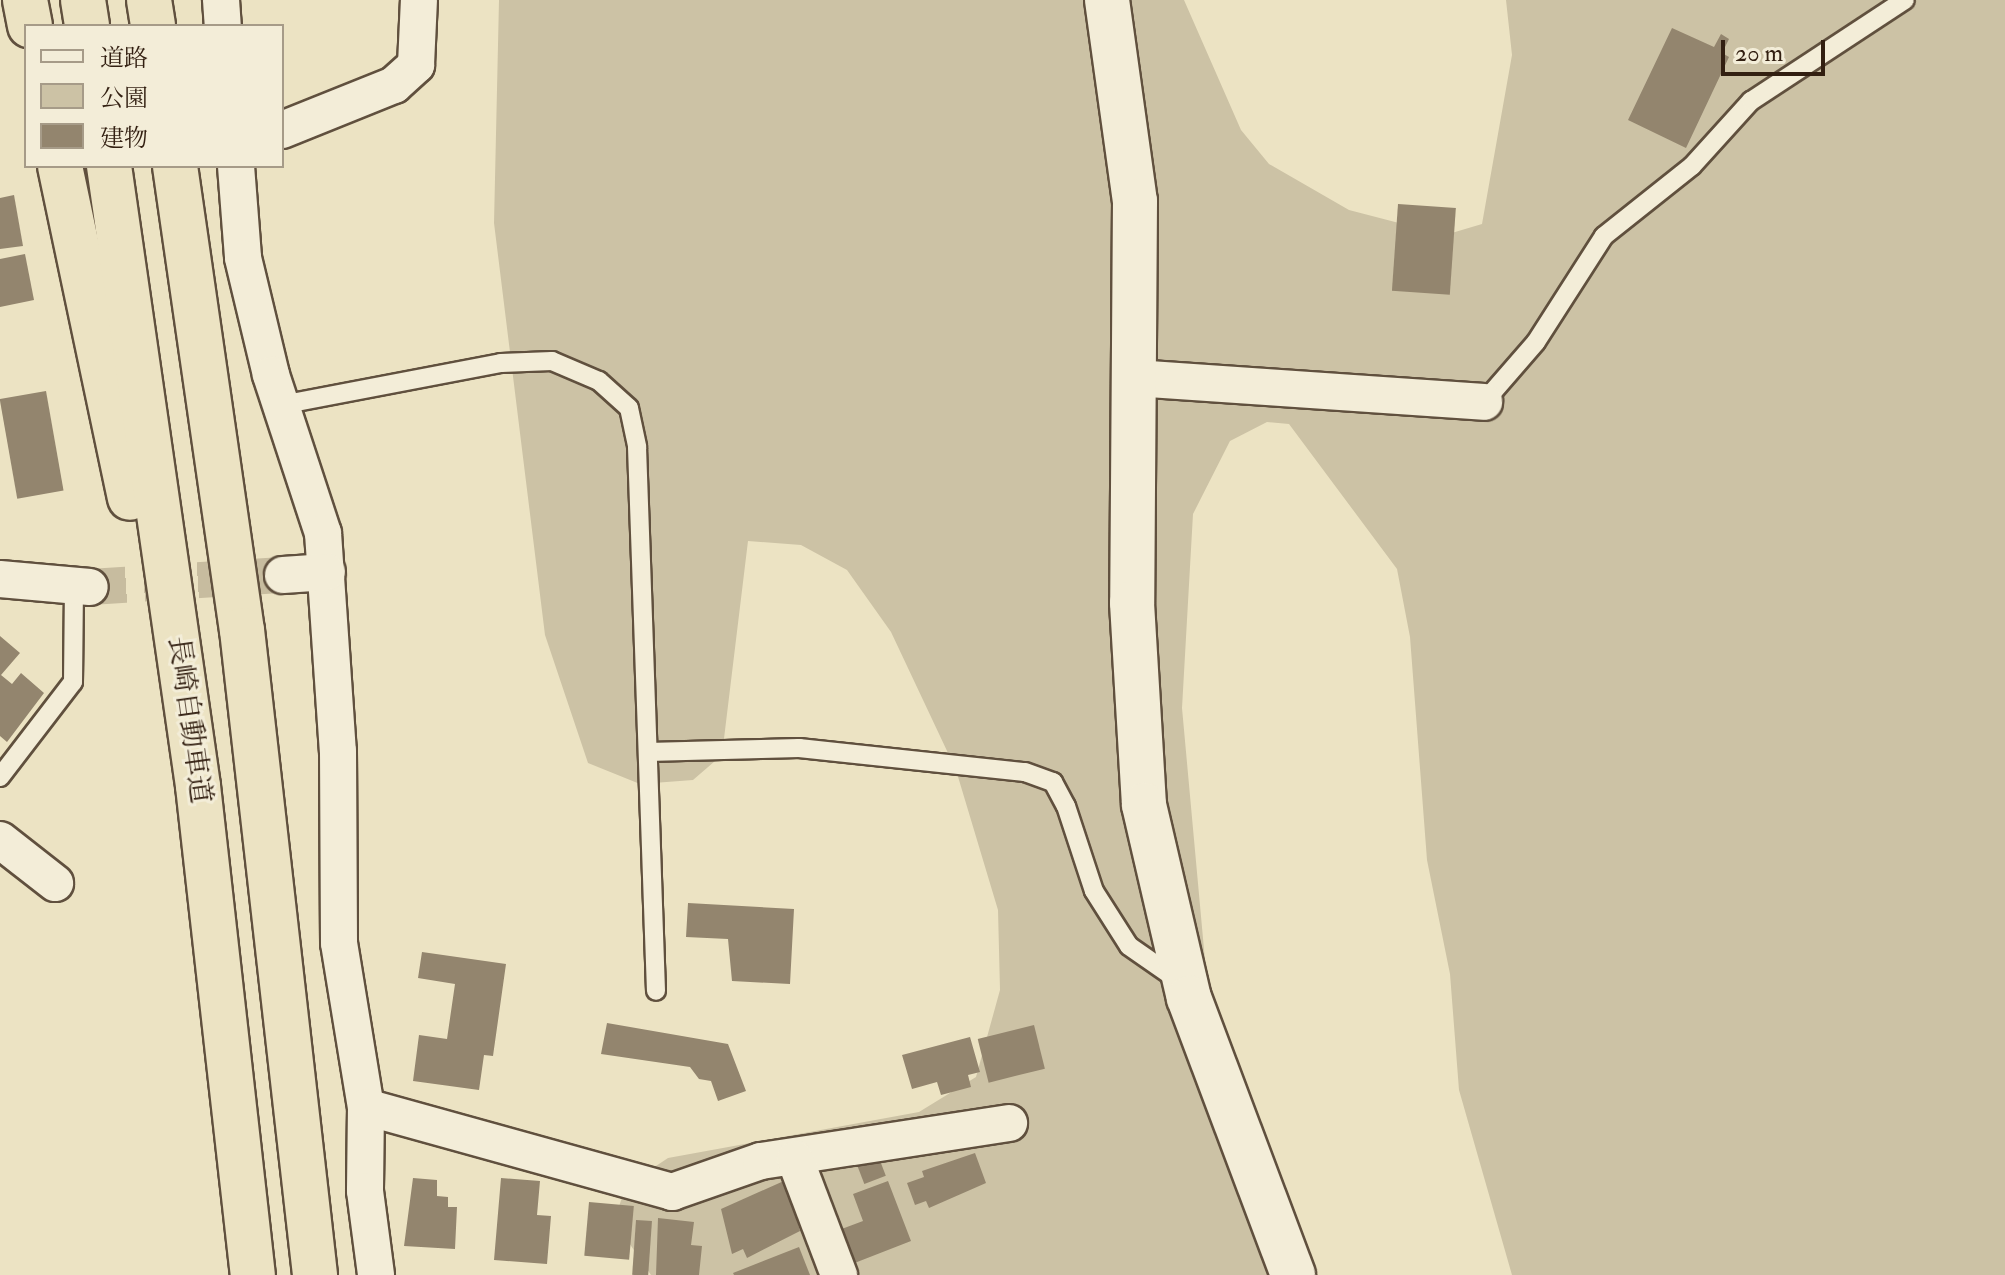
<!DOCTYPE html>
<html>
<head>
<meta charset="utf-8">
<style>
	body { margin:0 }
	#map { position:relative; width:2005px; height:1275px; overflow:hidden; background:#ece3c3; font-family:"IM FELL Double Pica","Noto Serif JP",serif }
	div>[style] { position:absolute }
	.green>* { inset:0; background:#ccc2a5 }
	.building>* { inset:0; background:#93856e; transform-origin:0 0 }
	.street-tunnel>* { height:36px; margin-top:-18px; transform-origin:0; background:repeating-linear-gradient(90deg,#c7bc9f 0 36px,transparent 0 54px) }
	.roads { filter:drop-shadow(2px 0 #60503e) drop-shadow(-2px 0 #60503e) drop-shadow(0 2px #60503e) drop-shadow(0 -2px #60503e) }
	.lane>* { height:18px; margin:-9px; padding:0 9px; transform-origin:9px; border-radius:9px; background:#f3edd8 }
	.street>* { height:36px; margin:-18px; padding:0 18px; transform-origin:18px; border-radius:18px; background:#f3edd8 }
	.secondary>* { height:44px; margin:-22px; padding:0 22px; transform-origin:22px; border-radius:22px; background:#f3edd8 }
	.highway>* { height:44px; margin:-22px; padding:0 22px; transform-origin:22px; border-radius:22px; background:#ece3c3 }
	span { translate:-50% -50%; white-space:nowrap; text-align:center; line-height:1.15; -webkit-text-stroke:6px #f3edd8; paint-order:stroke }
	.street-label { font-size:28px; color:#321f11 }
	.legend { position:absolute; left:24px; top:24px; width:260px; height:144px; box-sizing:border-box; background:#f3edd8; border:2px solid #a69b88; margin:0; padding:10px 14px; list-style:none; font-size:24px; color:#321f11 }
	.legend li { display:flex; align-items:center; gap:16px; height:40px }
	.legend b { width:40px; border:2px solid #a69b88 }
	.scale { position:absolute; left:1721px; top:40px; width:104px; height:36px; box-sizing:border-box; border:4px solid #321f11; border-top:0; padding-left:10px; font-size:24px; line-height:28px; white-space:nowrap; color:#321f11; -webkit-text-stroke:6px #f3edd8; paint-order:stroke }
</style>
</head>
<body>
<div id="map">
	<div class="green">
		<i style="clip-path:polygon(499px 0,1184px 0,1241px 130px,1269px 164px,1349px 210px,1445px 235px,1482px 224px,1512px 55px,1506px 0,2005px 0,2005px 1275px,1512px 1275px,1459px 1090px,1450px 974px,1427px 860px,1410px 637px,1397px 569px,1289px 424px,1267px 422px,1230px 441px,1193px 514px,1182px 708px,1206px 971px,1252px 1174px,1287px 1275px,651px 1275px,614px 1221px,626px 1186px,668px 1158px,919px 1112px,976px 1077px,1000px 990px,998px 910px,956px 770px,891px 632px,847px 570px,801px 545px,748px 541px,722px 755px,693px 780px,640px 784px,588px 763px,545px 635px,494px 223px)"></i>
	</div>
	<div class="building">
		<i style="clip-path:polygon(1672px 28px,1714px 47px,1721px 34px,1729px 39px,1722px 53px,1729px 57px,1686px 148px,1628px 120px)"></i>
		<i style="clip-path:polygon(14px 195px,23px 246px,0 249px,0 198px)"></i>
		<i style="left:1398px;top:204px;width:58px;height:87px;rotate:4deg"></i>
		<i style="clip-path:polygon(25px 254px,34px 300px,0 307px,0 259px)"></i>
		<i style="left:46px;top:391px;width:101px;height:47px;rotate:80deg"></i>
		<i style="clip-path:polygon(0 636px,20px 653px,1px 675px,12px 684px,21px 673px,44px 693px,7px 742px,0 736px)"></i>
		<i style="clip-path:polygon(688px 903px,794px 909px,790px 984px,732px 981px,728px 939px,686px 937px)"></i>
		<i style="clip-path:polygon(422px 952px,506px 964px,493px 1056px,484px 1055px,479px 1090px,413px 1081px,419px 1035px,447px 1039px,455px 984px,418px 978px)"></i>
		<i style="clip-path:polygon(607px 1023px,728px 1044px,746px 1091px,718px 1101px,711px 1081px,699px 1079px,690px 1067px,601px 1054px)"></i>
		<i style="left:1034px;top:1025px;width:45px;height:58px;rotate:76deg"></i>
		<i style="clip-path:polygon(970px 1037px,980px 1072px,968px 1075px,971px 1087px,941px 1095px,937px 1082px,912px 1089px,902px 1055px)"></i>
		<i style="clip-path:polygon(975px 1153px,986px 1183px,929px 1208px,926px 1201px,915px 1205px,907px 1183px,924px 1177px,922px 1171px)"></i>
		<i style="left:879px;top:1158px;width:19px;height:23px;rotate:69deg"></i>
		<i style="clip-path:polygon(413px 1178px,437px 1180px,437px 1196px,448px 1197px,448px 1207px,457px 1207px,455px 1249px,404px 1246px)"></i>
		<i style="clip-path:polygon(501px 1178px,540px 1181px,537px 1215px,551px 1216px,547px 1264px,494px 1260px)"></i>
		<i style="clip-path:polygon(786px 1180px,800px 1231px,747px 1258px,743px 1249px,732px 1254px,721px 1209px)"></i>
		<i style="clip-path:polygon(888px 1181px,911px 1241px,852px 1264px,839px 1230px,863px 1221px,853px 1194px)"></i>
		<i style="left:589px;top:1202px;width:45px;height:54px;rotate:5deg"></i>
		<i style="clip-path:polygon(658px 1218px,694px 1222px,691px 1245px,702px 1246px,699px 1275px,656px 1275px)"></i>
		<i style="left:636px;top:1220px;width:16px;height:55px;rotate:4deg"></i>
		<i style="clip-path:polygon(799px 1247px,810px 1275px,734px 1275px,733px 1273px)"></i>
	</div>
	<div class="street-tunnel">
		<i style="left:90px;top:587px;width:193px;rotate:-3.6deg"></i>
	</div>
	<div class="roads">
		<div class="lane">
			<i style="left:1484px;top:402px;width:79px;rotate:-49.1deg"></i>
			<i style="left:1536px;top:342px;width:126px;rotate:-57.3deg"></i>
			<i style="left:1604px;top:236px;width:112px;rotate:-38.5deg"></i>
			<i style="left:1692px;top:166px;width:88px;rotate:-47.8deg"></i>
			<i style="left:1751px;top:101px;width:184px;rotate:-33.3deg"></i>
			<i style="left:281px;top:405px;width:224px;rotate:-10.8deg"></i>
			<i style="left:501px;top:363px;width:51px;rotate:-2.2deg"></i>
			<i style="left:552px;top:361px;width:51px;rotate:23.1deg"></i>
			<i style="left:599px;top:381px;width:40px;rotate:42deg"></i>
			<i style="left:629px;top:408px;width:40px;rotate:78deg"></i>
			<i style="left:637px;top:447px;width:544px;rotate:88deg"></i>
			<i style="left:648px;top:752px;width:151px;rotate:-1.5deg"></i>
			<i style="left:799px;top:748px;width:227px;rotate:6.1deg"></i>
			<i style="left:1025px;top:772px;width:30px;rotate:20deg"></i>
			<i style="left:1053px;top:782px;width:27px;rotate:62deg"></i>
			<i style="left:1066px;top:806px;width:89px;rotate:71.8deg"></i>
			<i style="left:1094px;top:891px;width:65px;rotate:57.5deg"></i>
			<i style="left:1129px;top:946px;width:60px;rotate:34.8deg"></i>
			<i style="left:0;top:777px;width:120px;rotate:-52.5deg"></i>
			<i style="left:73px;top:682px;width:97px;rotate:-89.4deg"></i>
		</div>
		<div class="street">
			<i style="left:221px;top:0;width:26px;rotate:86deg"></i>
			<i style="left:282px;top:130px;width:121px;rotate:-21.9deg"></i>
			<i style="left:394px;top:85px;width:30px;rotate:-42deg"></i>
			<i style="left:416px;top:65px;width:65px;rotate:-87.4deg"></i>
			<i style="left:236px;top:166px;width:92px;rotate:85.6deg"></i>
			<i style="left:243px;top:258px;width:120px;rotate:76.5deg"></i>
			<i style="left:271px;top:375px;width:166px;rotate:71.8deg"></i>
			<i style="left:323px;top:533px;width:219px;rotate:86.1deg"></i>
			<i style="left:338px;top:751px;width:192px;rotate:89.7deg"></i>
			<i style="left:339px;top:943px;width:166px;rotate:80.7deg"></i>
			<i style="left:366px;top:1107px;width:84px;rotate:90.7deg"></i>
			<i style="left:365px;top:1191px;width:85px;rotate:82.5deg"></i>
			<i style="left:1134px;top:378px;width:351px;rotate:3.9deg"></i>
			<i style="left:283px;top:575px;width:44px;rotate:-3.9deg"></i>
			<i style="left:0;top:579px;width:90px;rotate:5.1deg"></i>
			<i style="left:0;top:840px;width:70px;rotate:38deg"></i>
			<i style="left:366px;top:1107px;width:318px;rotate:15.5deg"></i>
			<i style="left:672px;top:1192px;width:94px;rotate:-19.2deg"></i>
			<i style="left:761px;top:1161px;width:251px;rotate:-8.7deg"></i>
			<i style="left:795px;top:1159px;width:124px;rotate:69.2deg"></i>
		</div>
		<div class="secondary">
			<i style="left:1107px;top:0;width:203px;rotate:82.1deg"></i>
			<i style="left:1135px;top:201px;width:402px;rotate:90.4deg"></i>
			<i style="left:1132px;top:603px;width:202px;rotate:86.6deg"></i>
			<i style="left:1144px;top:805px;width:198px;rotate:76.9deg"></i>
			<i style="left:1189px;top:998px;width:296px;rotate:69.4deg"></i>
		</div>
		<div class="highway">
			<i style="left:25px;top:0;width:26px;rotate:79deg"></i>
			<i style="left:83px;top:0;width:26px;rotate:81deg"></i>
			<i style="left:149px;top:0;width:26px;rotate:81deg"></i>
			<i style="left:60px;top:166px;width:339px;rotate:78.1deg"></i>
			<i style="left:109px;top:166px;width:626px;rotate:81.83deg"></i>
			<i style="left:198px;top:786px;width:492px;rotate:83.6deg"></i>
			<i style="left:175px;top:166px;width:469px;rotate:81.8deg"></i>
			<i style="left:242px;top:630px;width:649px;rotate:83.54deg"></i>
		</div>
	</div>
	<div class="street-label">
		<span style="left:189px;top:720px;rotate:82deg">長崎自動車道</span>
	</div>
	<ul class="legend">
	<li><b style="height:10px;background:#f3edd8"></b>道路</li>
	<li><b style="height:22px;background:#ccc2a5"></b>公園</li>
	<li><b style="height:22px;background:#93856e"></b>建物</li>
	</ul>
	<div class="scale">20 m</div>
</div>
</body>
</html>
